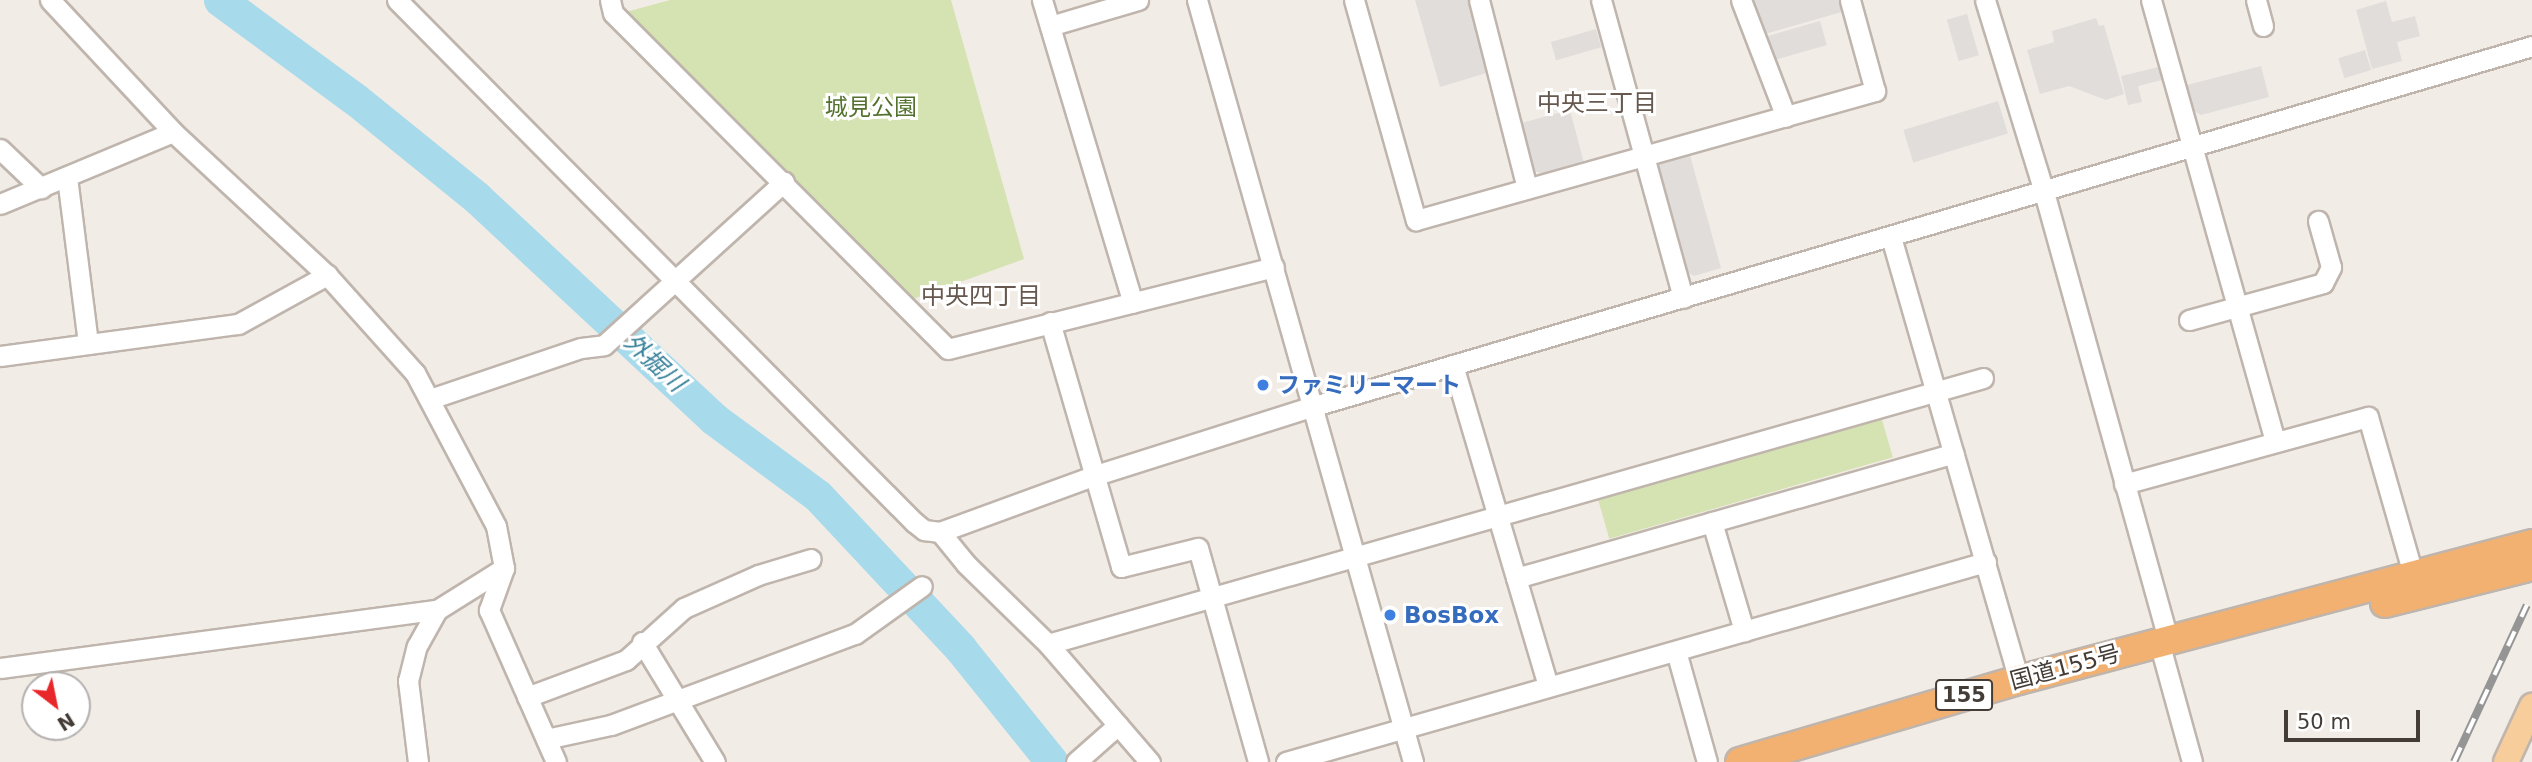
<!DOCTYPE html>
<html>
<head>
<meta charset="utf-8">
<style>
	body { margin:0 }
	#map { position:relative; width:2532px; height:762px; overflow:hidden; background:#f2ece6; font-family:"DejaVu Sans","Noto Sans JP",sans-serif }
	div>[style] { position:absolute }
	.green>* { inset:0; background:#d5e3b2; transform-origin:0 0 }
	.parking>* { inset:0; background:#e0dddb; transform-origin:0 0 }
	.river>* { height:33px; margin:-16.5px; padding:0 16.5px; transform-origin:16.5px; border-radius:16.5px; background:#a7daea }
	.roads { filter:drop-shadow(2px 0 #bfb5ad) drop-shadow(-2px 0 #bfb5ad) drop-shadow(0 2px #bfb5ad) drop-shadow(0 -2px #bfb5ad) }
	.minor>* { height:19px; margin:-9.5px; padding:0 9.5px; transform-origin:9.5px; border-radius:9.5px; background:#fff }
	.major>* { height:24px; margin:-12px; padding:0 12px; transform-origin:12px; border-radius:12px; background:#f6cd9b }
	.highway>* { height:28px; margin:-14px; padding:0 14px; transform-origin:14px; border-radius:14px; background:#f2b171 }
	.rail>* { height:8px; margin-top:-4px; transform-origin:0; background:repeating-linear-gradient(90deg,#fff 0 16px,#959595 0 32px); box-sizing:border-box; border-block:2px solid #959595 }
	.dots>* { width:19px; height:19px; translate:-50% -50%; box-sizing:border-box; border:4px solid #fff; border-radius:50% }
	span { translate:-50% -50%; white-space:nowrap; text-align:center; line-height:1.15; -webkit-text-stroke:6px #fff; paint-order:stroke }
	.shield-label span { padding:2px 5px; background:#fff; border:2px solid; border-radius:5px; -webkit-text-stroke-width:0 }
	.shield-label { font-size:21px; color:#443c36; font-weight:700 }
	.park-label { font-size:23px; color:#53712e }
	.shop-label { font-size:23px; color:#366cbe; font-weight:700 }
	.left { translate:0 -50%; text-align:left }
	.street-label { font-size:23px; color:#443c36 }
	.neighbourhood-label { font-size:24px; color:#66584e }
	.water-label { font-size:24px; color:#347f98; font-style:italic }
	.north { position:absolute; left:21px; top:671px; width:70px; height:70px; box-sizing:border-box; background:#fff; border:2px solid #b4b1af; border-radius:50%; rotate:148deg; font-size:19px; font-weight:700; line-height:28px; text-align:center; color:#443c36 }
	.north::after { content:''; display:block; margin:auto; width:24px; height:32px; background:#e8272a; clip-path:polygon(50% 0,100% 100%,50% 72%,0 100%) }
	.scale { position:absolute; left:2284px; top:710px; width:136px; height:32px; box-sizing:border-box; border:4px solid #443c36; border-top:0; padding-left:9px; font-size:21px; line-height:24px; white-space:nowrap; color:#443c36; -webkit-text-stroke:5px #fff; paint-order:stroke }
</style>
</head>
<body>
<div id="map">
	<div class="green">
		<i style="clip-path:polygon(670px 0,951px 0,1024px 259px,913px 299px,626px 12px)"></i>
		<i style="left:1881px;top:416px;width:43px;height:295px;rotate:74deg"></i>
	</div>
	<div class="parking">
		<i style="clip-path:polygon(1415px 0,1470px 0,1490px 72px,1440px 87px)"></i>
		<i style="clip-path:polygon(1751px 0,1846px 0,1849px 10px,1765px 34px)"></i>
		<i style="clip-path:polygon(2386px 1px,2392px 22px,2415px 16px,2420px 36px,2397px 42px,2402px 61px,2372px 69px,2356px 10px)"></i>
		<i style="left:1967px;top:14px;width:43px;height:21px;rotate:74deg"></i>
		<i style="clip-path:polygon(2096px 18px,2099px 26px,2104px 25px,2124px 94px,2106px 100px,2069px 86px,2040px 94px,2027px 50px,2054px 42px,2052px 31px)"></i>
		<i style="left:1820px;top:21px;width:25px;height:55px;rotate:74deg"></i>
		<i style="left:1596px;top:29px;width:19px;height:47px;rotate:74deg"></i>
		<i style="left:2365px;top:50px;width:21px;height:28px;rotate:73deg"></i>
		<i style="clip-path:polygon(2261px 66px,2269px 97px,2201px 115px,2194px 111px,2187px 85px)"></i>
		<i style="clip-path:polygon(2159px 67px,2162px 80px,2138px 86px,2142px 102px,2128px 105px,2121px 76px)"></i>
		<i style="left:1998px;top:101px;width:34px;height:99px;rotate:73deg"></i>
		<i style="clip-path:polygon(1570px 110px,1584px 163px,1543px 174px,1534px 171px,1521px 123px)"></i>
		<i style="clip-path:polygon(1688px 148px,1721px 268px,1694px 276px,1685px 271px,1654px 164px,1659px 157px)"></i>
	</div>
	<div class="river">
		<i style="left:220px;top:0;width:167px;rotate:36.3deg"></i>
		<i style="left:355px;top:99px;width:156px;rotate:39deg"></i>
		<i style="left:476px;top:197px;width:325px;rotate:43deg"></i>
		<i style="left:714px;top:419px;width:129px;rotate:36.5deg"></i>
		<i style="left:818px;top:496px;width:208px;rotate:46.9deg"></i>
		<i style="left:960px;top:648px;width:146px;rotate:51.1deg"></i>
	</div>
	<div class="roads">
		<div class="minor">
			<i style="left:50px;top:0;width:180px;rotate:47deg"></i>
			<i style="left:173px;top:132px;width:210px;rotate:42.9deg"></i>
			<i style="left:327px;top:275px;width:132px;rotate:48.1deg"></i>
			<i style="left:415px;top:373px;width:173px;rotate:62.1deg"></i>
			<i style="left:496px;top:526px;width:43px;rotate:79.2deg"></i>
			<i style="left:504px;top:568px;width:45px;rotate:109.7deg"></i>
			<i style="left:489px;top:610px;width:166px;rotate:66.2deg"></i>
			<i style="left:397px;top:0;width:735px;rotate:45.28deg"></i>
			<i style="left:914px;top:522px;width:13px;rotate:39deg"></i>
			<i style="left:924px;top:530px;width:16px;rotate:7deg"></i>
			<i style="left:940px;top:532px;width:166px;rotate:-20.1deg"></i>
			<i style="left:1096px;top:475px;width:225px;rotate:-17.6deg"></i>
			<i style="left:1311px;top:407px;width:1273px;rotate:-16.47deg"></i>
			<i style="left:610px;top:0;width:13px;rotate:77deg"></i>
			<i style="left:613px;top:13px;width:474px;rotate:45.1deg"></i>
			<i style="left:948px;top:349px;width:336px;rotate:-14.1deg"></i>
			<i style="left:1042px;top:0;width:316px;rotate:73.3deg"></i>
			<i style="left:1197px;top:0;width:792px;rotate:74.17deg"></i>
			<i style="left:1354px;top:0;width:229px;rotate:74.3deg"></i>
			<i style="left:1416px;top:220px;width:477px;rotate:-15.7deg"></i>
			<i style="left:1875px;top:91px;width:94px;rotate:-105.4deg"></i>
			<i style="left:1479px;top:0;width:194px;rotate:75.7deg"></i>
			<i style="left:1601px;top:0;width:309px;rotate:74.6deg"></i>
			<i style="left:1741px;top:0;width:125px;rotate:69deg"></i>
			<i style="left:1985px;top:0;width:201px;rotate:72.9deg"></i>
			<i style="left:2044px;top:192px;width:465px;rotate:74.5deg"></i>
			<i style="left:2151px;top:0;width:459px;rotate:74.3deg"></i>
			<i style="left:2256px;top:0;width:27px;rotate:75deg"></i>
			<i style="left:1050px;top:26px;width:92px;rotate:-16.5deg"></i>
			<i style="left:0;top:149px;width:57px;rotate:43.6deg"></i>
			<i style="left:67px;top:177px;width:168px;rotate:82.8deg"></i>
			<i style="left:0;top:204px;width:187px;rotate:-22.6deg"></i>
			<i style="left:1891px;top:237px;width:461px;rotate:73.9deg"></i>
			<i style="left:2189px;top:320px;width:139px;rotate:-15.4deg"></i>
			<i style="left:2323px;top:283px;width:18px;rotate:-63deg"></i>
			<i style="left:2331px;top:267px;width:48px;rotate:-105.8deg"></i>
			<i style="left:1050px;top:322px;width:255px;rotate:73.8deg"></i>
			<i style="left:1121px;top:567px;width:79px;rotate:-13.9deg"></i>
			<i style="left:1198px;top:548px;width:222px;rotate:74.3deg"></i>
			<i style="left:0;top:356px;width:240px;rotate:-7.7deg"></i>
			<i style="left:238px;top:324px;width:102px;rotate:-28.8deg"></i>
			<i style="left:1453px;top:365px;width:334px;rotate:73.5deg"></i>
			<i style="left:430px;top:399px;width:159px;rotate:-18.7deg"></i>
			<i style="left:581px;top:348px;width:23px;rotate:-7deg"></i>
			<i style="left:604px;top:345px;width:243px;rotate:-42.2deg"></i>
			<i style="left:2124px;top:484px;width:253px;rotate:-15.4deg"></i>
			<i style="left:2368px;top:417px;width:166px;rotate:74deg"></i>
			<i style="left:1712px;top:522px;width:114px;rotate:73.6deg"></i>
			<i style="left:940px;top:532px;width:41px;rotate:50.9deg"></i>
			<i style="left:966px;top:564px;width:115px;rotate:44.3deg"></i>
			<i style="left:1048px;top:644px;width:156px;rotate:49.2deg"></i>
			<i style="left:1516px;top:578px;width:455px;rotate:-15.9deg"></i>
			<i style="left:642px;top:642px;width:140px;rotate:58.7deg"></i>
			<i style="left:2159px;top:642px;width:124px;rotate:74.6deg"></i>
			<i style="left:1048px;top:644px;width:972px;rotate:-15.88deg"></i>
			<i style="left:1676px;top:651px;width:115px;rotate:74.4deg"></i>
			<i style="left:0;top:668px;width:441px;rotate:-7.6deg"></i>
			<i style="left:437px;top:610px;width:79px;rotate:-32.1deg"></i>
			<i style="left:527px;top:697px;width:106px;rotate:-20.5deg"></i>
			<i style="left:626px;top:660px;width:78px;rotate:-41.9deg"></i>
			<i style="left:684px;top:608px;width:81px;rotate:-24deg"></i>
			<i style="left:758px;top:575px;width:55px;rotate:-16.8deg"></i>
			<i style="left:546px;top:739px;width:66px;rotate:-12.2deg"></i>
			<i style="left:611px;top:725px;width:260px;rotate:-20.5deg"></i>
			<i style="left:855px;top:634px;width:82px;rotate:-35.6deg"></i>
			<i style="left:418px;top:762px;width:82px;rotate:-97deg"></i>
			<i style="left:408px;top:681px;width:36px;rotate:-76deg"></i>
			<i style="left:417px;top:646px;width:41px;rotate:-60.9deg"></i>
			<i style="left:1076px;top:762px;width:56px;rotate:-41.4deg"></i>
			<i style="left:1286px;top:762px;width:728px;rotate:-15.95deg"></i>
		</div>
		<div class="major">
			<i style="left:2506px;top:762px;width:62px;rotate:-65.1deg"></i>
		</div>
		<div class="highway">
			<i style="left:2385px;top:603px;width:152px;rotate:-14.1deg"></i>
			<i style="left:1740px;top:762px;width:291px;rotate:-16.4deg"></i>
			<i style="left:2019px;top:680px;width:531px;rotate:-14.85deg"></i>
		</div>
	</div>
	<div class="rail">
		<i style="left:2454px;top:762px;width:173px;rotate:-65.1deg"></i>
	</div>
	<div class="dots">
		<i style="left:1263px;top:385px;background:#3f7fe0"></i>
		<i style="left:1390px;top:615px;background:#3f7fe0"></i>
	</div>
	<div class="shield-label">
		<span style="left:1964px;top:695px">155</span>
	</div>
	<div class="park-label">
		<span style="left:871px;top:107px">城見公園</span>
	</div>
	<div class="shop-label">
		<span class="left" style="left:1277px;top:385px">ファミリーマート</span>
		<span class="left" style="left:1404px;top:615px">BosBox</span>
	</div>
	<div class="street-label">
		<span style="left:2065px;top:667px;rotate:-15deg">国道155号</span>
	</div>
	<div class="neighbourhood-label">
		<span style="left:1597px;top:104px">中央三丁目</span>
		<span style="left:981px;top:297px">中央四丁目</span>
	</div>
	<div class="water-label">
		<span style="left:654px;top:363px;rotate:43deg">外掘川</span>
	</div>
	<div class="north">N</div>
	<div class="scale">50 m</div>
</div>
</body>
</html>
